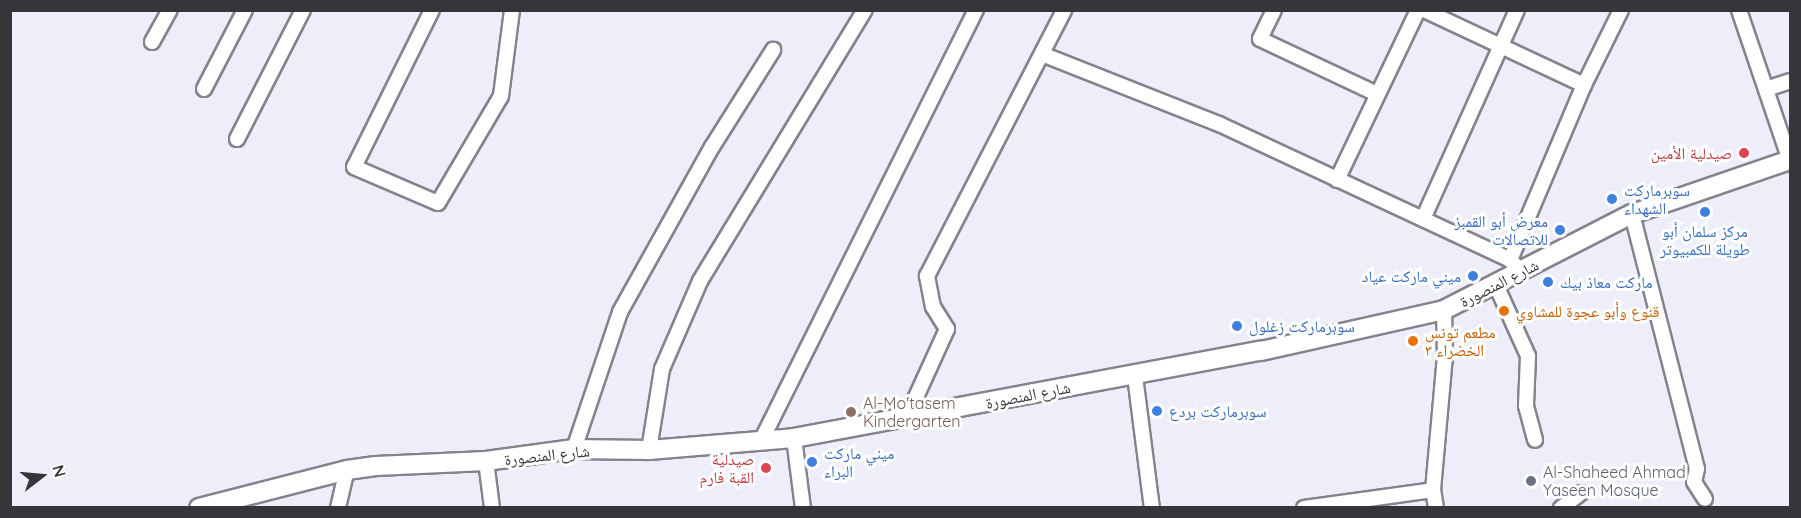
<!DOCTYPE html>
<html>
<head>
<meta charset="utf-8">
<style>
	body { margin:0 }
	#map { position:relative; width:1801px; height:518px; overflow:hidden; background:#edeefa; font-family:Quicksand,"Noto Naskh Arabic",sans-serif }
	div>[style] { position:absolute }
	.roads { filter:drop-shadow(2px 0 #82838d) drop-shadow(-2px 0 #82838d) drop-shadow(0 2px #82838d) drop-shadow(0 -2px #82838d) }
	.minor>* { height:14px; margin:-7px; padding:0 7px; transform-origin:7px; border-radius:7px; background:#fff }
	.secondary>* { height:18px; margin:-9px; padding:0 9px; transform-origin:9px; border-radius:9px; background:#fff }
	.dots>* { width:16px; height:16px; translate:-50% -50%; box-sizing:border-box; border:3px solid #fff; border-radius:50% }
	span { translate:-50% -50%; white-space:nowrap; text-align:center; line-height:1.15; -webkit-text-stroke:6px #fff; paint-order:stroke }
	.health-label { font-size:16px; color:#be3a42 }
	.right { translate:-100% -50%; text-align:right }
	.shop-label { font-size:16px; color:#366cbe }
	.left { translate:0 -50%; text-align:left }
	.street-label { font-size:16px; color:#35353a }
	.food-label { font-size:16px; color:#c56008 }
	.education-label { font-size:16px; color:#785e54 }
	.worship-label { font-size:16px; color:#5b616d }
	.frame { position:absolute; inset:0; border:12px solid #35353a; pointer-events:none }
	.north { position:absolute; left:12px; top:446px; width:60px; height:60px; -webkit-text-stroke:4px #fff; paint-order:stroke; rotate:74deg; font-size:16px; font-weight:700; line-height:24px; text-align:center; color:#35353a }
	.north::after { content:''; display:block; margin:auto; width:21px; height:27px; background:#35353a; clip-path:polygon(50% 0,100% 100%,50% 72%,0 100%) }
</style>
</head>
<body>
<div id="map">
	<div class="roads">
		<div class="minor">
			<i style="left:432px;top:10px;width:175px;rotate:116.4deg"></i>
			<i style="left:354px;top:167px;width:91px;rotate:23.2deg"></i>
			<i style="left:438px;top:203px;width:124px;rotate:-59.5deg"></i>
			<i style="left:501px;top:96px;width:87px;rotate:-82.7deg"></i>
			<i style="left:1274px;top:10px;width:32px;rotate:116deg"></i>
			<i style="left:1260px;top:39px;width:129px;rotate:25.2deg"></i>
			<i style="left:1424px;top:10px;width:177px;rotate:25.1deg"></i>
			<i style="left:1739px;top:10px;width:159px;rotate:71.3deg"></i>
			<i style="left:152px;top:42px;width:37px;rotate:-61deg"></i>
			<i style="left:1042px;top:54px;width:190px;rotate:21.6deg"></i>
			<i style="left:1219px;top:124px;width:321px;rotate:25deg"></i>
			<i style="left:1510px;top:260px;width:17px;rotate:45deg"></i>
			<i style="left:204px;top:89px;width:89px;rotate:-62.6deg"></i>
			<i style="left:1766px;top:89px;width:25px;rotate:-18deg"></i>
			<i style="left:237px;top:139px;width:145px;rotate:-62.9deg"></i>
			<i style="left:1337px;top:180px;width:188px;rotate:-64.5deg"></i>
			<i style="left:1632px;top:214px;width:263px;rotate:75.7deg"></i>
			<i style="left:1697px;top:469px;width:13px;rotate:103deg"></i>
			<i style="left:1694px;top:482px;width:20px;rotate:57deg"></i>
			<i style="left:1423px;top:219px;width:229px;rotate:-65.8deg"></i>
			<i style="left:1510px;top:260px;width:190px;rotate:-67.1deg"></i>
			<i style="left:1584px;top:85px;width:84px;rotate:-63.7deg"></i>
			<i style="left:1496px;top:285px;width:78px;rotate:65.7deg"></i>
			<i style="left:1528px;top:356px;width:50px;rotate:92.3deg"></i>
			<i style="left:1526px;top:406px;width:35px;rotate:75deg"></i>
			<i style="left:1135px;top:376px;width:133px;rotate:82.7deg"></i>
			<i style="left:906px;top:419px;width:99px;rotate:-65.5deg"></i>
			<i style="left:947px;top:329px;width:26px;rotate:-122deg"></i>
			<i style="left:933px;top:307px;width:32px;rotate:-101deg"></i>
			<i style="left:927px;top:276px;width:299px;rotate:-62.7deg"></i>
			<i style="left:794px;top:438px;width:71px;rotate:82.7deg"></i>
			<i style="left:761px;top:441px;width:482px;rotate:-63.5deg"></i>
			<i style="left:574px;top:449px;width:145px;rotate:-71.4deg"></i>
			<i style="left:620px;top:312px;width:189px;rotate:-60.9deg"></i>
			<i style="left:712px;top:147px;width:115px;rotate:-57.8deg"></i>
			<i style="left:649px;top:450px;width:82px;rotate:-80.9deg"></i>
			<i style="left:662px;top:369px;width:96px;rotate:-66.6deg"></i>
			<i style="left:700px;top:281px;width:317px;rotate:-58.7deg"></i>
			<i style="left:486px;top:461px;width:47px;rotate:82.7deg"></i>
			<i style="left:338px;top:508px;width:39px;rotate:-77deg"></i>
			<i style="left:1304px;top:508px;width:130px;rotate:-7.9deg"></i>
			<i style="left:1436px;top:508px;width:18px;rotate:-99deg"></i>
			<i style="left:1433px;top:490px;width:135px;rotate:-84.9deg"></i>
			<i style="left:1445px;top:356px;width:46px;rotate:-91.2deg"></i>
			<i style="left:1561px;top:508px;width:25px;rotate:-37deg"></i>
		</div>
		<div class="secondary">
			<i style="left:199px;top:508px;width:153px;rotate:-14.4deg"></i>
			<i style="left:347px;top:470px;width:29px;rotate:-8deg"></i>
			<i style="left:376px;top:466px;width:110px;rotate:-2.6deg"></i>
			<i style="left:486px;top:461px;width:89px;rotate:-7.8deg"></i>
			<i style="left:574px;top:449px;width:75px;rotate:0.8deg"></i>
			<i style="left:649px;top:450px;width:145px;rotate:-4.7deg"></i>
			<i style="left:794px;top:438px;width:475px;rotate:-10.6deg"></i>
			<i style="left:1261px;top:351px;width:188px;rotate:-12.6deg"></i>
			<i style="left:1444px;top:310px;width:211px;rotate:-27.1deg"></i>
			<i style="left:1632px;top:214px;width:167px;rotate:-18.9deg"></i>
		</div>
	</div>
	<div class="dots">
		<i style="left:1744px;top:153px;background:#e0444e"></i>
		<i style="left:1612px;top:199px;background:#3f7fe0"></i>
		<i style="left:1705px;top:212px;background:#3f7fe0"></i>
		<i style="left:1560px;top:230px;background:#3f7fe0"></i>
		<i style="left:1473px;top:276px;background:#3f7fe0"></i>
		<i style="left:1548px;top:282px;background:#3f7fe0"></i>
		<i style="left:1504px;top:311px;background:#e8710a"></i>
		<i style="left:1237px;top:326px;background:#3f7fe0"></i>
		<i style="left:1413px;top:341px;background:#e8710a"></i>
		<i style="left:1157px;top:411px;background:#3f7fe0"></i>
		<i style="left:851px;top:412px;background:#8d6e63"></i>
		<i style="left:812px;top:462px;background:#3f7fe0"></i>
		<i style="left:766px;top:468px;background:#e0444e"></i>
		<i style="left:1531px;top:481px;background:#6b7280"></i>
	</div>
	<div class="health-label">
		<span class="right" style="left:1732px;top:153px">صيدلية الأمين</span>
		<span class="right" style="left:754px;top:468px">صيدلية<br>القبة فارم</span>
	</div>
	<div class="shop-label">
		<span class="left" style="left:1624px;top:199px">سوبرماركت<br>الشهداء</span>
		<span class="right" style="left:1548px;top:230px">معرض أبو القمبز<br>للاتصالات</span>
		<span style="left:1705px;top:240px">مركز سلمان أبو<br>طويلة للكمبيوتر</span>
		<span class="right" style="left:1461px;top:276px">ميني ماركت عياد</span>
		<span class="left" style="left:1560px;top:282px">ماركت معاذ بيك</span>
		<span class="left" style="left:1249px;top:326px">سوبرماركت زغلول</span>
		<span class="left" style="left:1169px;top:411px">سوبرماركت بردع</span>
		<span class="left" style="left:824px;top:462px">ميني ماركت<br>البراء</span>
	</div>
	<div class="street-label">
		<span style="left:1499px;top:283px;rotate:-27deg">شارع المنصورة</span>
		<span style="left:1028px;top:395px;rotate:-11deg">شارع المنصورة</span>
		<span style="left:547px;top:455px;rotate:-6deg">شارع المنصورة</span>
	</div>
	<div class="food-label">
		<span class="left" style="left:1516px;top:311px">قنوع وأبو عجوة للمشاوي</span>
		<span class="left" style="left:1425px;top:341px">مطعم تونس<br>الخضراء ٣</span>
	</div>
	<div class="education-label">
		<span class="left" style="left:863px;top:412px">Al-Mo'tasem<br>Kindergarten</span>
	</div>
	<div class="worship-label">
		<span class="left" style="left:1543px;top:481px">Al-Shaheed Ahmad<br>Yaseen Mosque</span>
	</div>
	<div class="frame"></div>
	<div class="north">N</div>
</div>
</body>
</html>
